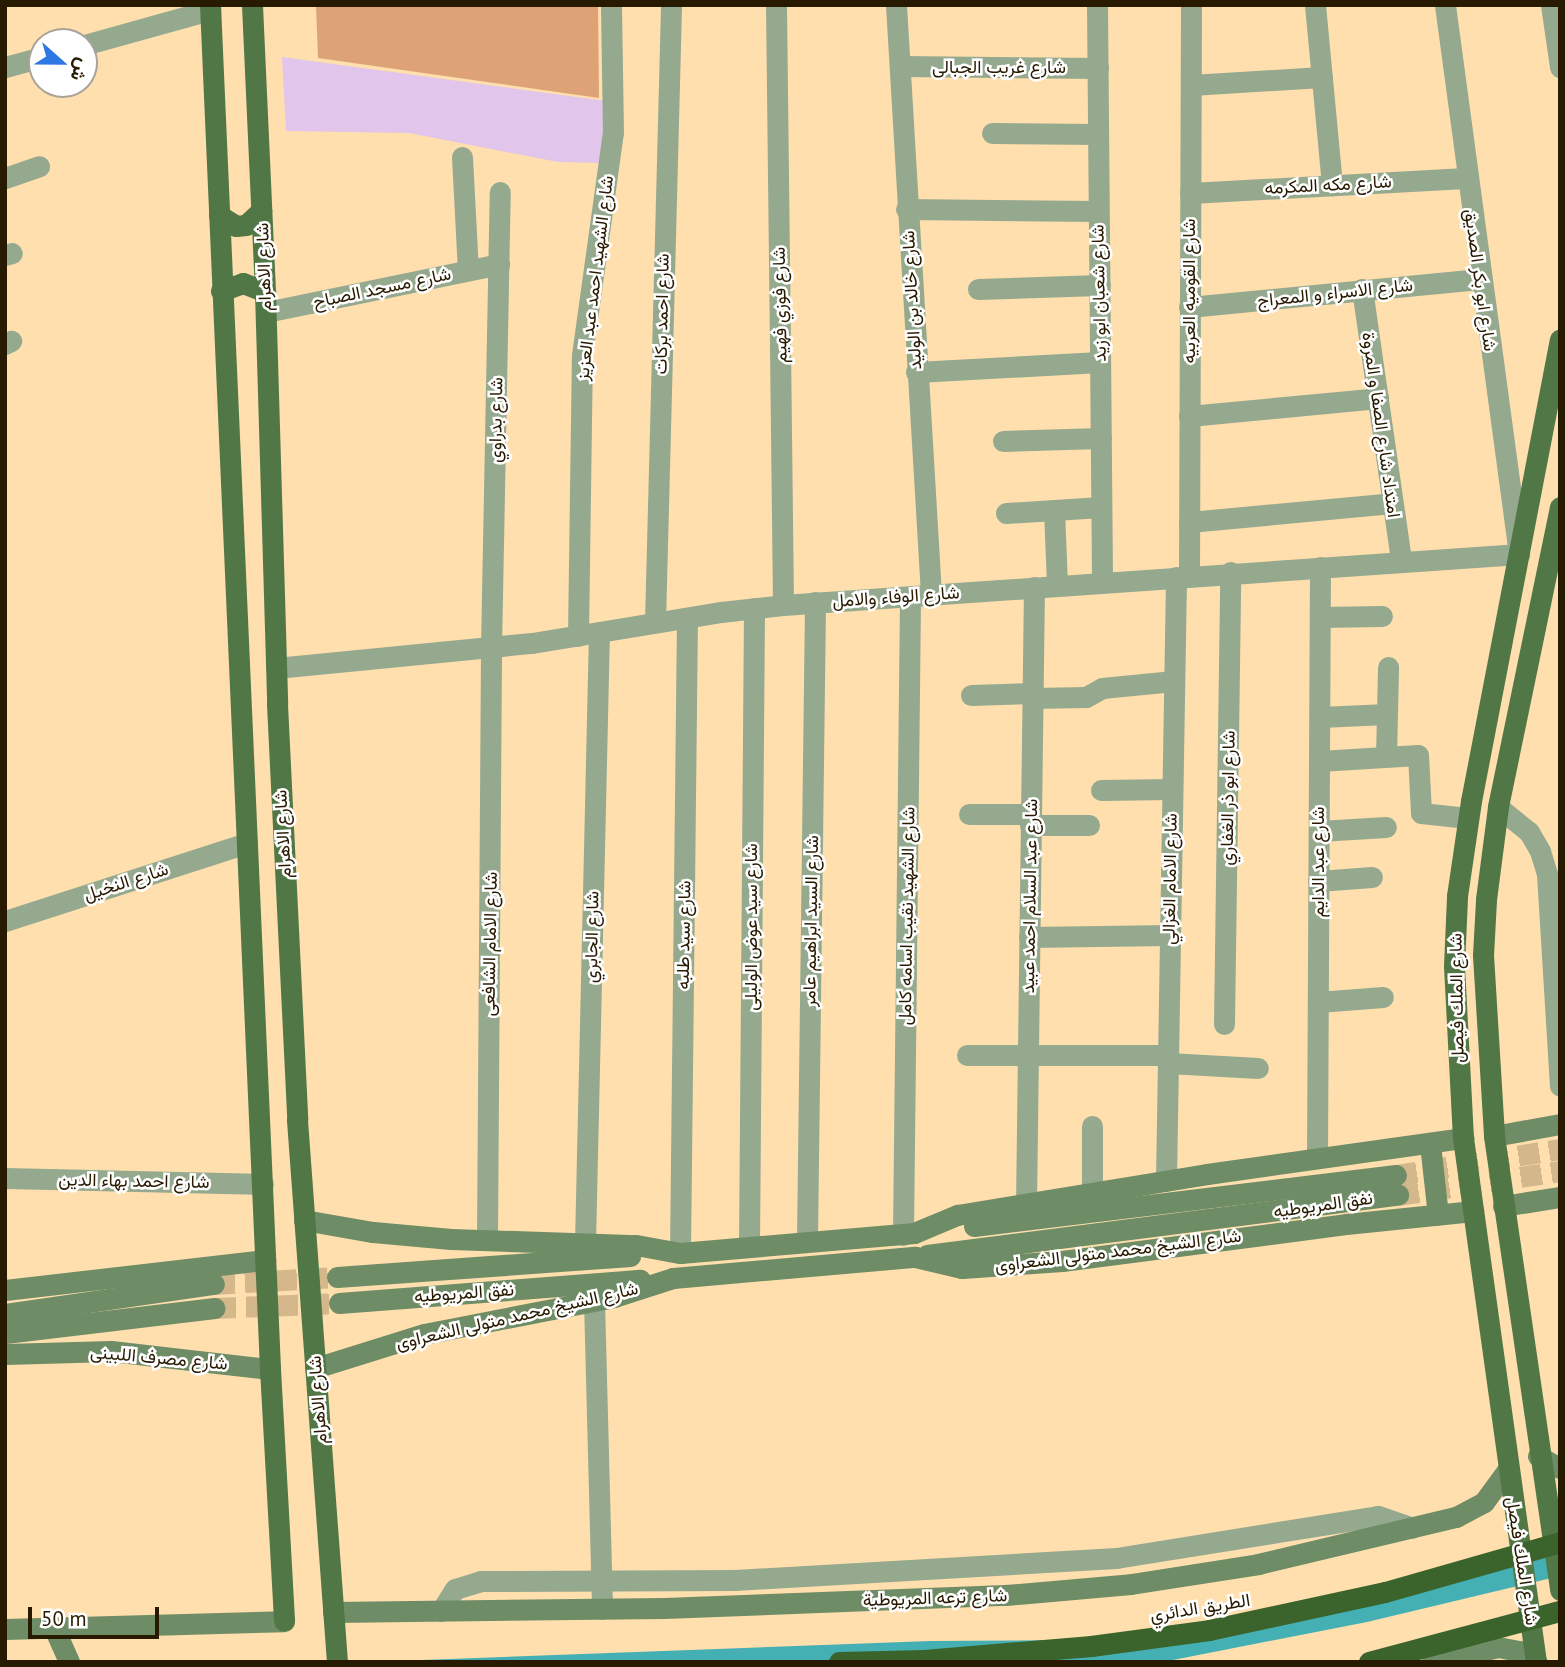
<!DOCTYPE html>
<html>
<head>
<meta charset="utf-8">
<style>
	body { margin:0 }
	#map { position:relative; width:1565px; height:1667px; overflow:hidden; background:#ffdfae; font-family:"PT Sans",Vazirmatn,sans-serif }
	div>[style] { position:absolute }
	.green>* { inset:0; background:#e2c5ea }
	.water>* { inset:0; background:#44b0b4 }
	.building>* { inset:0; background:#dda377 }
	.secondary-tunnel>* { height:21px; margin-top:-10.5px; transform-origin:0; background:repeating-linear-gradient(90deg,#d4b78b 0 21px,transparent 0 31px) }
	.street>* { height:21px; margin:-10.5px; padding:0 10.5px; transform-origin:10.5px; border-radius:10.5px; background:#95a98f }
	.secondary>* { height:21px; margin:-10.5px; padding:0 10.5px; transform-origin:10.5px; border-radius:10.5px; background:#6e8c65 }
	.primary>* { height:21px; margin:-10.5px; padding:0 10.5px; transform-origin:10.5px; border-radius:10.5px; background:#527747 }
	.highway>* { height:21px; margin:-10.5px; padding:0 10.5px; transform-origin:10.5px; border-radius:10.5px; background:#3a642c }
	span { translate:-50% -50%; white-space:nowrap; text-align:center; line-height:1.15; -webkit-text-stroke:5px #fff; paint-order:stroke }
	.street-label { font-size:18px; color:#281901 }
	.frame { position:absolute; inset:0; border:7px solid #281901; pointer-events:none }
	.north { position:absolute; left:28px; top:28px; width:70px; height:70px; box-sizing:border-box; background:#fff; border:2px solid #a9a399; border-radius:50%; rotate:111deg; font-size:19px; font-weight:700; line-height:28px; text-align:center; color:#281901 }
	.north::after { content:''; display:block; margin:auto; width:24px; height:32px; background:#2e78e4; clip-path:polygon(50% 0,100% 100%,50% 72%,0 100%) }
	.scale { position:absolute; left:28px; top:1607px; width:131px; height:32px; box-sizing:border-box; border:4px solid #281901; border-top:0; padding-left:9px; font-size:21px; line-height:24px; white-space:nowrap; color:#281901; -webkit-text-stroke:5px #fff; paint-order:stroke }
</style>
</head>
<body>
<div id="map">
	<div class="green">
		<i style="clip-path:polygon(282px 57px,606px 101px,602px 163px,558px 162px,409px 133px,286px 131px)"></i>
	</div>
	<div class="water">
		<i style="clip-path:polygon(1560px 1545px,1560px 1576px,1367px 1622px,1173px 1660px,367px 1662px,930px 1641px,1071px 1640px,1180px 1628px)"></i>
	</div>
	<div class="building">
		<i style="clip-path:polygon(316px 5px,598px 5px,599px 98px,318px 58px)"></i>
	</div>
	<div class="secondary-tunnel">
		<i style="left:1396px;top:1175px;width:166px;rotate:-9deg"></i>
		<i style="left:1398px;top:1195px;width:164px;rotate:-8.4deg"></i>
		<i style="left:214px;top:1284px;width:123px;rotate:-3.3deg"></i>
		<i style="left:215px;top:1308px;width:124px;rotate:-2.3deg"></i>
	</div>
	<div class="street">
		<i style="left:776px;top:5px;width:600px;rotate:89.33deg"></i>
		<i style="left:896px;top:5px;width:590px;rotate:86.6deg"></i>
		<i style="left:1097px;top:5px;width:576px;rotate:89.5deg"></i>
		<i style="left:1315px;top:5px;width:181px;rotate:84.6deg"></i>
		<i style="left:1551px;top:5px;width:63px;rotate:81.7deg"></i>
		<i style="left:84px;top:45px;width:131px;rotate:-15.5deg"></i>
		<i style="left:900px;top:66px;width:198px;rotate:0.6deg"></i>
		<i style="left:5px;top:67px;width:38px;rotate:-15deg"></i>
		<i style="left:1191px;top:85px;width:131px;rotate:-3.5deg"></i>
		<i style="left:992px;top:133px;width:106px;rotate:0.5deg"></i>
		<i style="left:462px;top:157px;width:113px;rotate:87deg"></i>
		<i style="left:5px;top:178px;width:36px;rotate:-19deg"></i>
		<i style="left:1190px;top:193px;width:276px;rotate:-3.1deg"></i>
		<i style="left:906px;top:209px;width:192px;rotate:0.6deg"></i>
		<i style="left:5px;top:255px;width:7px;rotate:-16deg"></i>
		<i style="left:978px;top:289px;width:122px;rotate:-1.9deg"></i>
		<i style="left:1362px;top:289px;width:275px;rotate:81.8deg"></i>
		<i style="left:1189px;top:307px;width:292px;rotate:-5.5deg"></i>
		<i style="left:266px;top:312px;width:238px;rotate:-11.6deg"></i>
		<i style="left:5px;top:344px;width:7px;rotate:-27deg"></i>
		<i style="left:916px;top:372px;width:184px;rotate:-3.1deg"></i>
		<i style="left:1189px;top:416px;width:190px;rotate:-5.4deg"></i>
		<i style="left:1003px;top:441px;width:98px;rotate:-1.8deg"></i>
		<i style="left:1054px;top:510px;width:75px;rotate:87.7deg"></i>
		<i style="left:1006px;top:513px;width:95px;rotate:-3.6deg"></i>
		<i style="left:1189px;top:522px;width:204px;rotate:-5.3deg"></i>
		<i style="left:1189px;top:576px;width:571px;rotate:-89.8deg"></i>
		<i style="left:1320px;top:617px;width:62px;rotate:-0.9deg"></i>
		<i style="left:655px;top:622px;width:617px;rotate:-88.51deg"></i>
		<i style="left:578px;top:636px;width:281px;rotate:-89.2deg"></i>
		<i style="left:582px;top:355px;width:224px;rotate:-82.1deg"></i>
		<i style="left:613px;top:133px;width:128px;rotate:-90.9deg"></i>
		<i style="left:276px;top:668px;width:257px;rotate:-5.6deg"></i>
		<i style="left:532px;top:643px;width:192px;rotate:-9.3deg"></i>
		<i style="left:721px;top:612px;width:62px;rotate:-6.4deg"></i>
		<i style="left:783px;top:605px;width:738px;rotate:-3.96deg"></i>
		<i style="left:1519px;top:554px;width:554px;rotate:-97.68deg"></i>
		<i style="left:971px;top:695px;width:61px;rotate:-1.9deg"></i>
		<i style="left:1032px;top:698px;width:54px;rotate:-1.1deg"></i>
		<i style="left:1086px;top:697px;width:18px;rotate:-29deg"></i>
		<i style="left:1102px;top:688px;width:72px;rotate:-5.6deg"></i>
		<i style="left:1320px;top:717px;width:67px;rotate:-2.6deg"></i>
		<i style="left:1386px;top:757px;width:90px;rotate:-88.7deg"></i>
		<i style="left:1319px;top:761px;width:99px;rotate:-3.5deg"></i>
		<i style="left:1418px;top:755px;width:58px;rotate:87deg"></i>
		<i style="left:1421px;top:813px;width:47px;rotate:6.1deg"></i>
		<i style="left:1101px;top:790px;width:71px;rotate:-0.8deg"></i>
		<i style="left:1498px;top:807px;width:40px;rotate:39deg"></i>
		<i style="left:1529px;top:832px;width:22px;rotate:60deg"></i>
		<i style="left:1540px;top:851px;width:24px;rotate:73deg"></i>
		<i style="left:1547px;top:874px;width:212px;rotate:86.5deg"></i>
		<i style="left:969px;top:814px;width:62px"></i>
		<i style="left:1030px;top:825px;width:59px"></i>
		<i style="left:1319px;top:831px;width:67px;rotate:-3.4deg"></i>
		<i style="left:1318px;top:881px;width:54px;rotate:-4.2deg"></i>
		<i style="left:5px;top:921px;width:254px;rotate:-17.9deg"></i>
		<i style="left:1029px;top:937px;width:141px;rotate:-0.8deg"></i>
		<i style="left:1318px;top:1002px;width:65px;rotate:-4.4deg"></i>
		<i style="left:1224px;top:1024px;width:452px;rotate:-89.2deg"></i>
		<i style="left:967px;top:1055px;width:201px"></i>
		<i style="left:1168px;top:1063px;width:90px;rotate:3.2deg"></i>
		<i style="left:1092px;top:1126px;width:67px;rotate:90deg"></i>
		<i style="left:1317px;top:1158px;width:591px;rotate:-89.71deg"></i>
		<i style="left:5px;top:1178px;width:258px;rotate:1.3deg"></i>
		<i style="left:1166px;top:1181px;width:604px;rotate:-89.05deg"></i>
		<i style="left:1026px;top:1205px;width:618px;rotate:-89.26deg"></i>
		<i style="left:903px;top:1235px;width:638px;rotate:-89.37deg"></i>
		<i style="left:487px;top:1240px;width:592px;rotate:-89.61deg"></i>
		<i style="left:491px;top:648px;width:456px;rotate:-88.9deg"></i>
		<i style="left:807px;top:1240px;width:638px;rotate:-89.28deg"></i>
		<i style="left:585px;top:1243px;width:611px;rotate:-88.69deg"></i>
		<i style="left:749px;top:1246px;width:638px;rotate:-89.55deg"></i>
		<i style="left:680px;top:1253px;width:635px;rotate:-89.37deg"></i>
		<i style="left:594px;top:1301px;width:308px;rotate:88.5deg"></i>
		<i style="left:441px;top:1611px;width:26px;rotate:-58deg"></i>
		<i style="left:455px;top:1589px;width:27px;rotate:-17deg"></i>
		<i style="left:481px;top:1581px;width:254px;rotate:-0.2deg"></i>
		<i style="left:735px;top:1580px;width:382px;rotate:-3.3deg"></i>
		<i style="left:1116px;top:1558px;width:265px;rotate:-9.1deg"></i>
		<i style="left:1378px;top:1516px;width:36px;rotate:19deg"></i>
	</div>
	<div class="secondary">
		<i style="left:1494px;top:1136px;width:67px;rotate:-10.3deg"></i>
		<i style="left:1430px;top:1144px;width:71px;rotate:83.6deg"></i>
		<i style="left:1503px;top:1206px;width:58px;rotate:-9deg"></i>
		<i style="left:304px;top:1220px;width:70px;rotate:9.9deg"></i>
		<i style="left:373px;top:1232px;width:78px;rotate:5.1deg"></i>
		<i style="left:451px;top:1239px;width:185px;rotate:1.9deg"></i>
		<i style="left:636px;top:1245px;width:45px;rotate:10.3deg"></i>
		<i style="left:680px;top:1253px;width:235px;rotate:-4.9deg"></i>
		<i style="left:914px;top:1233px;width:47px;rotate:-22.7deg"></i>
		<i style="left:957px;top:1215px;width:253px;rotate:-9.3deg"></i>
		<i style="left:1207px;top:1174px;width:259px;rotate:-8deg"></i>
		<i style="left:974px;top:1226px;width:425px;rotate:-6.9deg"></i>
		<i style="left:927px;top:1255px;width:475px;rotate:-7.3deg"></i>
		<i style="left:337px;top:1277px;width:294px;rotate:-4.1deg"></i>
		<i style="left:5px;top:1290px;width:262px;rotate:-6.6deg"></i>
		<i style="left:339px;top:1303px;width:302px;rotate:-4.4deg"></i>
		<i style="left:5px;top:1314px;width:211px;rotate:-8.2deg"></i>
		<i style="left:5px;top:1333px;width:211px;rotate:-6.8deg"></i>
		<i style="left:5px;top:1354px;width:106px;rotate:-1.6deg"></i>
		<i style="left:111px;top:1351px;width:160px;rotate:6.5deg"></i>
		<i style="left:315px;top:1368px;width:114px;rotate:-17.3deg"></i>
		<i style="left:424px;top:1334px;width:194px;rotate:-11deg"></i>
		<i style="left:614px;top:1297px;width:62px;rotate:-17.9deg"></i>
		<i style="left:673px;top:1278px;width:243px;rotate:-5deg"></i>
		<i style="left:915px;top:1257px;width:48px;rotate:13.2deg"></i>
		<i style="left:962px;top:1268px;width:100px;rotate:-4deg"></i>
		<i style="left:1062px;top:1261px;width:286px;rotate:-7.4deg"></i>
		<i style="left:1346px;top:1224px;width:128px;rotate:-5.8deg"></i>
		<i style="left:1538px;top:1456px;width:25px;rotate:29deg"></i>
		<i style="left:333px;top:1612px;width:331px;rotate:-0.7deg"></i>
		<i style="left:664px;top:1608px;width:342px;rotate:-2.2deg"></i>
		<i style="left:1006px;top:1595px;width:125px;rotate:-5deg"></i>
		<i style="left:1131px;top:1584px;width:129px;rotate:-8.9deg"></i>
		<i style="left:1258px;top:1564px;width:204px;rotate:-13.4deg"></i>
		<i style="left:1456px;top:1517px;width:32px;rotate:-28deg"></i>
		<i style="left:1484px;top:1502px;width:41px;rotate:-54deg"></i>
		<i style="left:54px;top:1628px;width:37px;rotate:66deg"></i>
		<i style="left:5px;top:1629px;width:279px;rotate:-1.6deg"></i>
		<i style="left:1432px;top:1662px;width:68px;rotate:-12.8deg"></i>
		<i style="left:1498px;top:1647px;width:21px;rotate:11deg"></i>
		<i style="left:1519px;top:1651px;width:20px;rotate:30deg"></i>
	</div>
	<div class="primary">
		<i style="left:210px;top:5px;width:1365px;rotate:87.48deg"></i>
		<i style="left:270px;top:1369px;width:252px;rotate:86.8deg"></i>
		<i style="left:252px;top:5px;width:287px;rotate:87.4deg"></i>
		<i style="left:265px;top:292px;width:412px;rotate:88.3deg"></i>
		<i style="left:277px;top:704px;width:416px;rotate:87.2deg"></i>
		<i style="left:297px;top:1120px;width:543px;rotate:85.78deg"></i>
		<i style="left:219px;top:215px;width:20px;rotate:33deg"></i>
		<i style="left:236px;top:226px;width:10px;rotate:-6deg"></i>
		<i style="left:246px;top:225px;width:21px;rotate:-43deg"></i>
		<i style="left:221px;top:291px;width:23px;rotate:-20deg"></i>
		<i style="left:243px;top:283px;width:24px;rotate:22deg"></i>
		<i style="left:1560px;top:507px;width:306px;rotate:101.7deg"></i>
		<i style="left:1498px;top:807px;width:94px;rotate:97.4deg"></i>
		<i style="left:1486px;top:900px;width:55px;rotate:93.1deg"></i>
		<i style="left:1483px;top:955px;width:181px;rotate:86.5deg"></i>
		<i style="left:1494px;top:1136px;width:459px;rotate:81.7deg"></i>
		<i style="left:1536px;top:1662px;width:529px;rotate:-97.93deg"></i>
		<i style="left:1463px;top:1138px;width:172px;rotate:-93deg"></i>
		<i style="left:1454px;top:966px;width:70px;rotate:-87.5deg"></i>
		<i style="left:1457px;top:896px;width:96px;rotate:-81.6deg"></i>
		<i style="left:1471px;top:801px;width:470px;rotate:-79.1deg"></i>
	</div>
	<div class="highway">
		<i style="left:839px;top:1662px;width:85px;rotate:-1.3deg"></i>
		<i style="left:924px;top:1660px;width:168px;rotate:-4.8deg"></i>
		<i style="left:1091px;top:1646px;width:119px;rotate:-7.7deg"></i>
		<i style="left:1209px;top:1630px;width:180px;rotate:-12.2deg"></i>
		<i style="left:1385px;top:1592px;width:182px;rotate:-15.9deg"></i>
		<i style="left:1369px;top:1662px;width:198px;rotate:-15deg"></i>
	</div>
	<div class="street-label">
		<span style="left:999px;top:67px">شارع غريب الجبالى</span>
		<span style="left:1328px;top:185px;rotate:-3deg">شارع مكه المكرمه</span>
		<span style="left:264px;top:267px;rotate:-92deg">شارع الاهرام</span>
		<span style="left:595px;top:278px;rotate:-83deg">شارع الشهيد احمد عبد العزيز</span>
		<span style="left:1480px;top:280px;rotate:82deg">شارع ابو بكر الصديق</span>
		<span style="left:382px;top:288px;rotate:-12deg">شارع مسجد الصباح</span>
		<span style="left:1189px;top:291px;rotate:-90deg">شارع القوميه العربيه</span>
		<span style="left:1099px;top:293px;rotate:-91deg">شارع شعبان ابو زيد</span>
		<span style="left:1335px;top:293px;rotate:-6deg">شارع الاسراء و المعراج</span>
		<span style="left:912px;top:300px;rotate:-93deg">شارع خالد بن الوليد</span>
		<span style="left:780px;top:305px;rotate:-91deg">شارع فوزي فهيم</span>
		<span style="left:662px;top:314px;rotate:-89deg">شارع احمد بركات</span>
		<span style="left:496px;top:420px;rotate:-89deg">شارع بدراوي</span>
		<span style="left:1381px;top:425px;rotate:82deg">امتداد شارع الصفا و المروة</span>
		<span style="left:896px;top:597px;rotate:-4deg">شارع الوفاء والامل</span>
		<span style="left:1228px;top:798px;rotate:-89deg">شارع ابو ذر الغفاري</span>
		<span style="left:283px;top:834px;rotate:-93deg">شارع الاهرام</span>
		<span style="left:1318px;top:862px;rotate:-90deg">شارع عبد الدايم</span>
		<span style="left:1170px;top:879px;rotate:-89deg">شارع الامام الغزالي</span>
		<span style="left:126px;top:882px;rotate:-18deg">شارع النخيل</span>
		<span style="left:1030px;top:896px;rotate:-89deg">شارع عبد السلام احمد عبيد</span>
		<span style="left:907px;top:916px;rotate:-89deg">شارع الشهيد نقيب اسامه كامل</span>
		<span style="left:811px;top:921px;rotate:-89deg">شارع السيد ابراهيم عامر</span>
		<span style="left:751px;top:927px;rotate:-90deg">شارع سيد عوض الوليلى</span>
		<span style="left:684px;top:935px;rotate:-89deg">شارع سيد طلبه</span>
		<span style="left:592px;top:937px;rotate:-89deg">شارع الجابري</span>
		<span style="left:490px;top:944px;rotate:-89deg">شارع الامام الشافعى</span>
		<span style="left:1457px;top:998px;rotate:-91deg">شارع الملك فيصل</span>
		<span style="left:134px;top:1181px;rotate:1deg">شارع احمد بهاء الدين</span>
		<span style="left:1323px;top:1205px;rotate:-8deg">نفق المريوطيه</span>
		<span style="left:1118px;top:1251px;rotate:-7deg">شارع الشيخ محمد متولى الشعراوى</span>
		<span style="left:464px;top:1293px;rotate:-4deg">نفق المريوطيه</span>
		<span style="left:517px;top:1316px;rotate:-13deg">شارع الشيخ محمد متولى الشعراوى</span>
		<span style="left:159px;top:1358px;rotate:5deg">شارع مصرف اللبينى</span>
		<span style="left:318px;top:1400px;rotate:-94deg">شارع الاهرام</span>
		<span style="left:1522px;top:1561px;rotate:81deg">شارع الملك فيصل</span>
		<span style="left:935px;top:1598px;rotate:-2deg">شارع ترعه المريوطية</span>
		<span style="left:1200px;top:1608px;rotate:-9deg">الطريق الدائري</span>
	</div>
	<div class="frame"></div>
	<div class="north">ش</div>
	<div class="scale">50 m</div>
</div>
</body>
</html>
